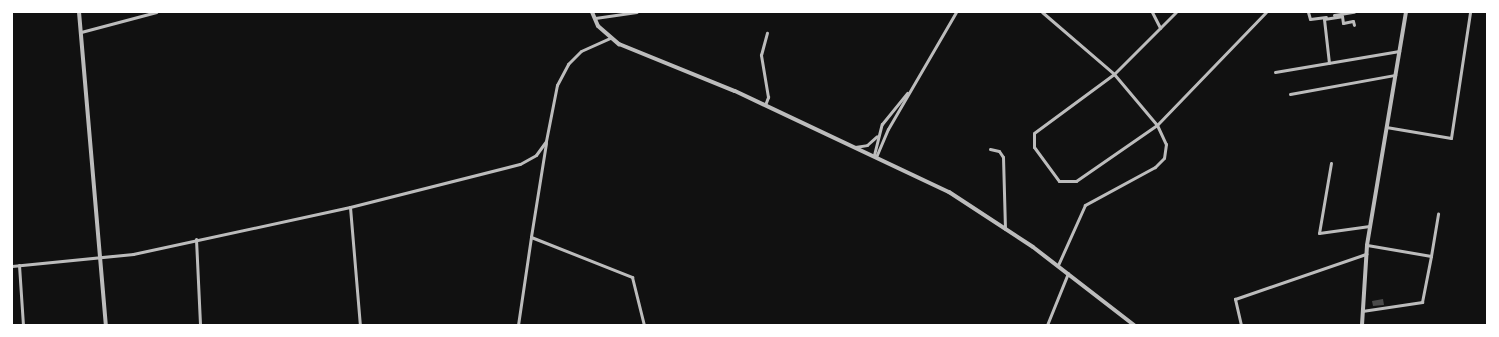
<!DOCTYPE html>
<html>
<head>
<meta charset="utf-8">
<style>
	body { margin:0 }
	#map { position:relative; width:1499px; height:337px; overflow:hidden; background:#111; font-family:Manrope,sans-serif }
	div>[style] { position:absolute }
	.building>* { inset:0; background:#4a4a4a }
	.minor>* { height:3px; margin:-1.5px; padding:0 1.5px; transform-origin:1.5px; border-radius:1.5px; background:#bcbcbc }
	.tertiary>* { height:4px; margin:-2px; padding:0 2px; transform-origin:2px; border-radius:2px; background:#bcbcbc }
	span { translate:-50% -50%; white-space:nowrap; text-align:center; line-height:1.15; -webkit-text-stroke:3.5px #fff; paint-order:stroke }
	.frame { position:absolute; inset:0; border:13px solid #fff; pointer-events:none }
</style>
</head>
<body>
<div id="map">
	<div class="building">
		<i style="clip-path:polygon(1383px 299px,1384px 305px,1373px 306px,1372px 301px)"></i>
	</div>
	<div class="minor">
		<i style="left:1042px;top:12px;width:95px;rotate:40.7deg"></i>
		<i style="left:1114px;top:74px;width:67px;rotate:49.9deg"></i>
		<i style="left:1157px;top:125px;width:21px;rotate:65deg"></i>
		<i style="left:1166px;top:144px;width:14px;rotate:98deg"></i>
		<i style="left:1164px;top:158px;width:13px;rotate:135deg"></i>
		<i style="left:1155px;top:167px;width:80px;rotate:151.5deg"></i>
		<i style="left:1085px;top:205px;width:66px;rotate:114.2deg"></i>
		<i style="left:1152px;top:12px;width:18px;rotate:63deg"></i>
		<i style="left:1176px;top:12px;width:88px;rotate:135deg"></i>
		<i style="left:1114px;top:74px;width:99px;rotate:143.6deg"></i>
		<i style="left:1034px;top:133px;width:14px;rotate:90deg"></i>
		<i style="left:1034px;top:147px;width:42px;rotate:53.7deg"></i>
		<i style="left:1059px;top:181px;width:17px"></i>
		<i style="left:1076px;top:181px;width:98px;rotate:-34.7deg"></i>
		<i style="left:1157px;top:125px;width:157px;rotate:-46deg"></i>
		<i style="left:1308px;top:12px;width:7px;rotate:74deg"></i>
		<i style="left:1310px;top:19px;width:16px;rotate:-7deg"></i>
		<i style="left:1334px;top:15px;width:20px;rotate:-9deg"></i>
		<i style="left:595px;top:18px;width:42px;rotate:-8.1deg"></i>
		<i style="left:81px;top:32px;width:78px;rotate:-14.9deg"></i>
		<i style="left:1329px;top:63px;width:44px;rotate:-96.5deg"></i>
		<i style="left:1324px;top:19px;width:18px;rotate:-9deg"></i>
		<i style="left:1342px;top:16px;width:7px;rotate:82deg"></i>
		<i style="left:1343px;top:23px;width:10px;rotate:-11deg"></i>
		<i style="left:1353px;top:21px;width:4px;rotate:76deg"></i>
		<i style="left:1275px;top:72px;width:126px;rotate:-9.6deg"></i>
		<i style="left:1290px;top:94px;width:107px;rotate:-10.3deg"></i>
		<i style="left:765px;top:105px;width:9px;rotate:-69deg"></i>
		<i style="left:768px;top:97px;width:43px;rotate:-99.5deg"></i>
		<i style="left:761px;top:55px;width:23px;rotate:-75deg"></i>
		<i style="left:1386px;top:127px;width:66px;rotate:9.6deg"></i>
		<i style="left:1451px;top:138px;width:127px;rotate:-81.4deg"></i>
		<i style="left:546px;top:143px;width:95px;rotate:99.1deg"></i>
		<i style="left:531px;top:237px;width:109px;rotate:21.6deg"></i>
		<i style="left:632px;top:277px;width:49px;rotate:76deg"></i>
		<i style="left:855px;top:147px;width:12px;rotate:-9deg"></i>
		<i style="left:867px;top:145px;width:13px;rotate:-42deg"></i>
		<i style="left:990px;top:149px;width:9px;rotate:13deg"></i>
		<i style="left:999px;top:151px;width:7px;rotate:56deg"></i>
		<i style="left:1003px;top:157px;width:72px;rotate:88.4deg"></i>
		<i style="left:874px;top:155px;width:32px;rotate:-76deg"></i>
		<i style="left:882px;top:124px;width:40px;rotate:-51deg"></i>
		<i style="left:876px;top:157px;width:30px;rotate:-67deg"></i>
		<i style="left:888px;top:129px;width:135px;rotate:-59.8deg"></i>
		<i style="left:1331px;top:163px;width:71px;rotate:99.7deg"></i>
		<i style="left:1319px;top:233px;width:51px;rotate:-7.8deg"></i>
		<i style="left:350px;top:207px;width:118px;rotate:85.2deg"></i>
		<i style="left:196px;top:239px;width:86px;rotate:87.3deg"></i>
		<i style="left:1431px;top:256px;width:43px;rotate:-80.5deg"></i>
		<i style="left:19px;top:265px;width:60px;rotate:86.2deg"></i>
		<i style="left:12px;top:266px;width:122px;rotate:-5.7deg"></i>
		<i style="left:133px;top:254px;width:222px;rotate:-12.2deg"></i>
		<i style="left:350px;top:207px;width:175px;rotate:-14.2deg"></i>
		<i style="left:520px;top:164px;width:18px;rotate:-29deg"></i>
		<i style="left:536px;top:155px;width:17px;rotate:-54deg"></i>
		<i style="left:546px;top:141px;width:57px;rotate:-78.9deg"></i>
		<i style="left:557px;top:85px;width:24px;rotate:-62deg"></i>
		<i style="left:568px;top:64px;width:18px;rotate:-45deg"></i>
		<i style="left:581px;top:51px;width:32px;rotate:-24deg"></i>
		<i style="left:1362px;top:311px;width:61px;rotate:-8.5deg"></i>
		<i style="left:1422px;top:302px;width:47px;rotate:-78.9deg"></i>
		<i style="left:1431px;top:256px;width:65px;rotate:-170.2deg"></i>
		<i style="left:518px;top:325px;width:89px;rotate:-81.6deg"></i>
		<i style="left:1047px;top:325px;width:56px;rotate:-68deg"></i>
		<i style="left:1241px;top:325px;width:27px;rotate:-103deg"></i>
		<i style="left:1235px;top:299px;width:139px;rotate:-19deg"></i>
	</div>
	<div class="tertiary">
		<i style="left:79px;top:12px;width:314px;rotate:85.1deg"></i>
		<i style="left:592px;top:12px;width:15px;rotate:67deg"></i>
		<i style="left:598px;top:26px;width:28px;rotate:41deg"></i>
		<i style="left:619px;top:44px;width:125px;rotate:22.1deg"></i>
		<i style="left:735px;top:91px;width:237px;rotate:25.3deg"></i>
		<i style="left:949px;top:192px;width:100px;rotate:33.2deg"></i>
		<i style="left:1033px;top:247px;width:128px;rotate:37.7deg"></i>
		<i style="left:1362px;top:325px;width:80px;rotate:-86.4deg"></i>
		<i style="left:1367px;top:245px;width:236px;rotate:-80.5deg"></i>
	</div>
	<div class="frame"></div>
</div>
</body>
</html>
